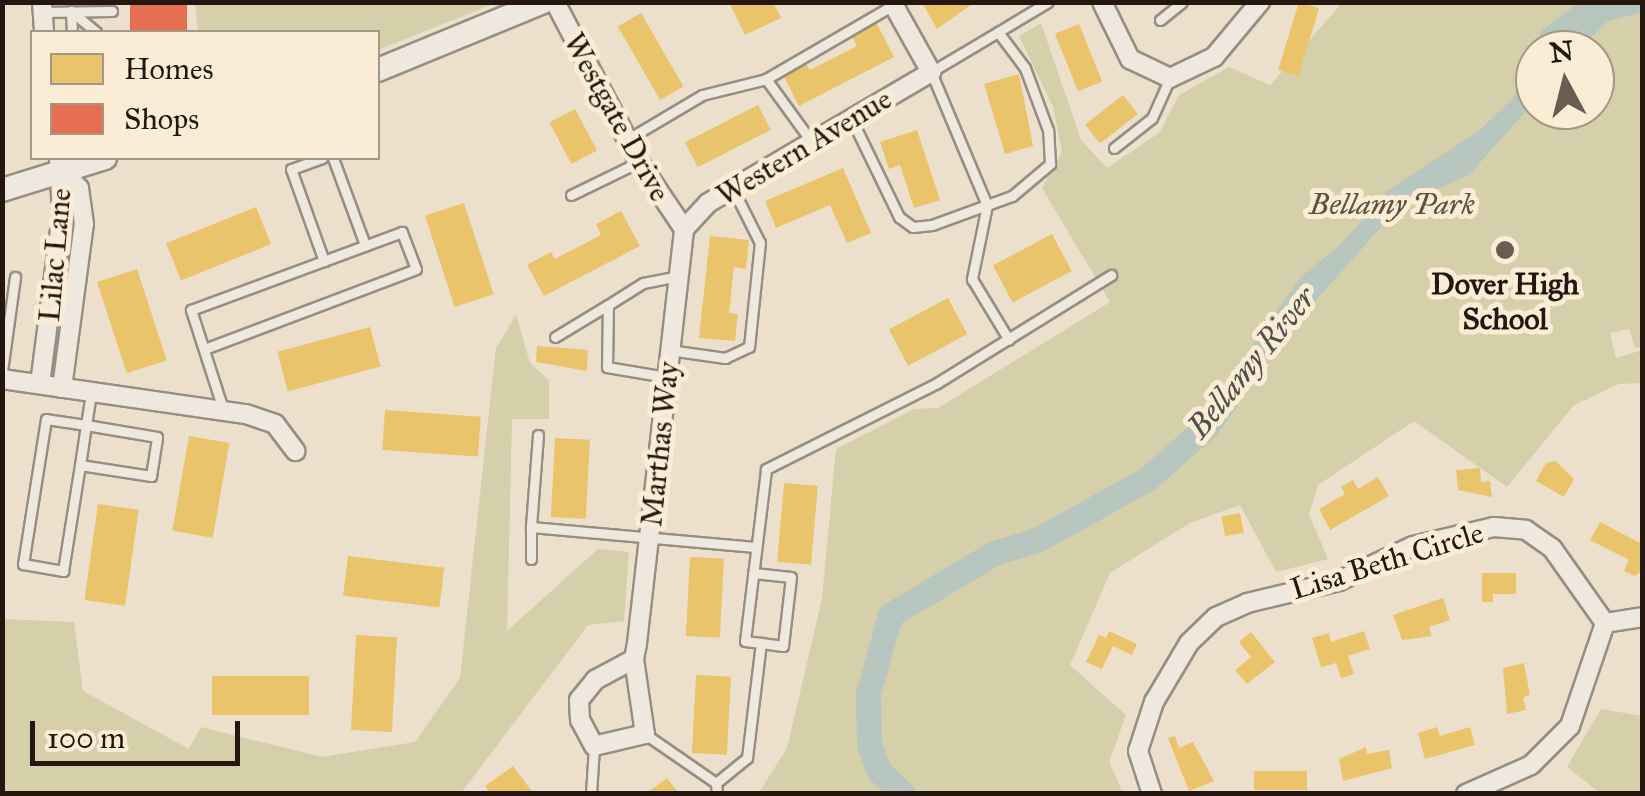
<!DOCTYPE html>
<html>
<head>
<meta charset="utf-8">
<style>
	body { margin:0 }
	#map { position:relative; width:1645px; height:796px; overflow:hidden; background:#ecdfcc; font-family:"IM FELL Great Primer",serif }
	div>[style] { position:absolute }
	.green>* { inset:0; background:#d5cfaa }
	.water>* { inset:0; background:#b8c6c0 }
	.homes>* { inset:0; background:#e9c46a; transform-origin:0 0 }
	.shops>* { inset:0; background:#e76f51; transform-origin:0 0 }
	.river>* { height:25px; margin:-12.5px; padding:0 12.5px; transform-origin:12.5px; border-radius:12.5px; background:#b8c6c0 }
	.roads { filter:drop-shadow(2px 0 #978e82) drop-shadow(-2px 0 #978e82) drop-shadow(0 2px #978e82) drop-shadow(0 -2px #978e82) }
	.service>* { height:9px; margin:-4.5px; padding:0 4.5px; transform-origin:4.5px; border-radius:4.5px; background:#efe8de }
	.minor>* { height:18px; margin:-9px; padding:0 9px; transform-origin:9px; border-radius:9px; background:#efe8de }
	.secondary>* { height:22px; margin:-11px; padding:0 11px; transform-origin:11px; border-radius:11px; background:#efe8de }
	.dots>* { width:28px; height:28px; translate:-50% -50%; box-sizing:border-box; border:5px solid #fbecd5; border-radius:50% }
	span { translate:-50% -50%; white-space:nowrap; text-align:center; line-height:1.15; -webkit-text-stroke:10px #fbecd5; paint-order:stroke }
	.street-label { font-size:30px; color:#261610 }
	.park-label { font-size:30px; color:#5d523c; font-style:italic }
	.poi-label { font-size:30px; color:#261610; font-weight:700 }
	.water-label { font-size:32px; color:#51504c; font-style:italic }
	.frame { position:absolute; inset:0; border:5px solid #261610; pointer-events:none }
	.legend { position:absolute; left:30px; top:30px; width:350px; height:130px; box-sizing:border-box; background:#fbecd5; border:2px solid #a69686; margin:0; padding:12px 18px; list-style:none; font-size:30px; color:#261610 }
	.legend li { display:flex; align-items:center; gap:20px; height:50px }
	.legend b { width:50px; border:2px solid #a69686 }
	.north { position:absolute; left:1515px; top:30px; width:100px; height:100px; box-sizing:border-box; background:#fbecd5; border:2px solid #a69686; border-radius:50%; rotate:353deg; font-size:28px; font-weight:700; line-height:40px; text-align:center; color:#261610 }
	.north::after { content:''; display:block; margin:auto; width:35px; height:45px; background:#6b5c52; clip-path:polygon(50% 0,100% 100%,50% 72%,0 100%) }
	.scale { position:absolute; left:30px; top:721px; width:210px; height:45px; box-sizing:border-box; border:5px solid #261610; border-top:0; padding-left:12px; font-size:30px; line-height:35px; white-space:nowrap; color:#261610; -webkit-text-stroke:8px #fbecd5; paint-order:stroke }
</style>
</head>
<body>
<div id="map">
	<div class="green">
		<i style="clip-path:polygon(195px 3px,195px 2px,496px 3px,378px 50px,378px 32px,198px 32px)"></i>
		<i style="clip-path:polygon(evenodd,1342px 3px,1642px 3px,1642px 346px,1635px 348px,1629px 329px,1610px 333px,1616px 358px,1642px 350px,1642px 383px,1619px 384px,1574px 405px,1507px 487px,1414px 421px,1318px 485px,1309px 515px,1328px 559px,1276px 572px,1240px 505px,1190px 523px,1110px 573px,1070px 665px,1126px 715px,1109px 762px,1123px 793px,758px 794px,787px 748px,822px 599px,836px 449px,914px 409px,938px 408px,1110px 302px,1042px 188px,1062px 152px,1053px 107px,1019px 36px,1041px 23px,1081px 140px,1107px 168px,1159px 133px,1179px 95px,1229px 67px,1270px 85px,1342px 3px,1535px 50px,1595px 50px,1595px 110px,1535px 110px,1535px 50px)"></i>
		<i style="clip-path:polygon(516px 315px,530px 363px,549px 380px,549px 419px,512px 419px,507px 631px,598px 549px,629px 552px,624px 621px,588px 625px,461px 793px,3px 793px,3px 619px,74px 622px,83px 691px,189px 749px,201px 727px,322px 757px,415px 742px,460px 678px,496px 348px)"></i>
		<i style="clip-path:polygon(1601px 709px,1642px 716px,1642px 793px,1600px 793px,1567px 767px)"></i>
	</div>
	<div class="water">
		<i style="clip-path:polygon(1578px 3px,1642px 3px,1642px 12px,1608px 21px,1579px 50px,1535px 50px,1533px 103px,1469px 175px,1399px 207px,1268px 354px,1238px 401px,1205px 428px,1234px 370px,1302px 276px,1340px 245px,1387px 191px,1480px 130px,1513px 98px,1542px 30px)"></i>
	</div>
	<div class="homes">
		<i style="clip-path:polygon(729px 2px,773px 2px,781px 18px,745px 35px)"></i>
		<i style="clip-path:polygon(975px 2px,937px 29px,923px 4px,925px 2px)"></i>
		<i style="left:1299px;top:2px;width:21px;height:71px;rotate:17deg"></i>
		<i style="left:641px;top:13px;width:85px;height:27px;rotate:60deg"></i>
		<i style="clip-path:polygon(876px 22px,894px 57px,799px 106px,783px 75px,806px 63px,810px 70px,857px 46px,851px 35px)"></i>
		<i style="left:1079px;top:24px;width:62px;height:26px;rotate:68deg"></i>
		<i style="clip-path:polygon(1019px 74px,1033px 146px,1005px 154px,984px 84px)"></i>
		<i style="left:1123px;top:95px;width:24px;height:48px;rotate:52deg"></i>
		<i style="left:758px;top:105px;width:28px;height:82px;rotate:63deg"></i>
		<i style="left:575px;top:109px;width:47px;height:29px;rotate:62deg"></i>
		<i style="clip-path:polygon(917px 130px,940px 200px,914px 208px,900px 165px,889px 169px,880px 142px)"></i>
		<i style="clip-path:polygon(843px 168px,871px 233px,847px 243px,830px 205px,776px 228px,765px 201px)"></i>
		<i style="left:464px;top:203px;width:96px;height:41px;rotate:72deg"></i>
		<i style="left:256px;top:207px;width:40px;height:97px;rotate:68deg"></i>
		<i style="clip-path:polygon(621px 211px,640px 246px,544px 296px,527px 265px,551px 252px,555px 259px,601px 235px,596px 224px)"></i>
		<i style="left:1052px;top:234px;width:42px;height:67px;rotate:62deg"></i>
		<i style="clip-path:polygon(710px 236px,749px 240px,746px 269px,734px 267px,729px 313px,738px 314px,735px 341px,699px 338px)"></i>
		<i style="left:137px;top:269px;width:96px;height:42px;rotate:72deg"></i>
		<i style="left:948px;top:298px;width:41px;height:67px;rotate:62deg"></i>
		<i style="left:370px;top:327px;width:41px;height:96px;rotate:75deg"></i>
		<i style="clip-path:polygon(537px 346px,588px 350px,587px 371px,536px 362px)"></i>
		<i style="left:385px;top:410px;width:96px;height:40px;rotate:4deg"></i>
		<i style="left:189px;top:436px;width:41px;height:96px;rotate:10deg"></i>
		<i style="left:555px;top:438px;width:35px;height:79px;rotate:3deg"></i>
		<i style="clip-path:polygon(1556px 461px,1574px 479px,1564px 497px,1536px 481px,1546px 463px)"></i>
		<i style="clip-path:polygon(1480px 468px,1481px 482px,1490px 481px,1492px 497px,1458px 490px,1456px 470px)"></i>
		<i style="clip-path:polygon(1378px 477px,1389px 496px,1330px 530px,1319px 509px,1345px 494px,1341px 487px,1353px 480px,1358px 489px)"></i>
		<i style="left:784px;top:483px;width:34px;height:79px;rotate:5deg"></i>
		<i style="left:98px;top:504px;width:41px;height:97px;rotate:8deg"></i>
		<i style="left:1240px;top:513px;width:20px;height:19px;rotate:79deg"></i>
		<i style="clip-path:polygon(1600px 522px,1642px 544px,1642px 571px,1635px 576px,1624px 571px,1629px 560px,1590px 540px)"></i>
		<i style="left:348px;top:556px;width:97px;height:40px;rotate:7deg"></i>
		<i style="left:690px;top:557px;width:34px;height:79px;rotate:3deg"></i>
		<i style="clip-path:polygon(1482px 573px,1516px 573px,1516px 594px,1493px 594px,1493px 602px,1482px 602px)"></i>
		<i style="clip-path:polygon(1443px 598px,1450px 620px,1429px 627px,1432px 636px,1402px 640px,1393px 615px)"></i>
		<i style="clip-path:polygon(1109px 631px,1137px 644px,1132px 655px,1113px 646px,1102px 669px,1086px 662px,1099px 635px,1106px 638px)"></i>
		<i style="clip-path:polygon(1364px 631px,1370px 649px,1348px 656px,1354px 674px,1341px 678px,1336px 663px,1321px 667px,1312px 638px,1329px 633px,1331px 642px)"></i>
		<i style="clip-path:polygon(1251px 632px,1275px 662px,1247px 684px,1235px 670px,1251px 657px,1239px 642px)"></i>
		<i style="left:356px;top:635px;width:41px;height:95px;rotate:3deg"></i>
		<i style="clip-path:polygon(1524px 663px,1530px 695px,1523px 697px,1526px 710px,1507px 714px,1503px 668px)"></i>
		<i style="left:696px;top:675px;width:35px;height:78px;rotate:3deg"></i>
		<i style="left:212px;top:676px;width:97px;height:39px"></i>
		<i style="clip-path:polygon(1437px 727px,1440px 736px,1470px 727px,1475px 745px,1425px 759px,1418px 733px)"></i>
		<i style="clip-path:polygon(1175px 736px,1179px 748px,1193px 742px,1214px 781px,1189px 791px,1168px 738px)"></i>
		<i style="clip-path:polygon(1366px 747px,1367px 754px,1389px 750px,1392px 768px,1343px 781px,1339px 759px)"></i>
		<i style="clip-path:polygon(513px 766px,534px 794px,490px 794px,485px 786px)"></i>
		<i style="left:1254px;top:771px;width:53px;height:19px"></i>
		<i style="clip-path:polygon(667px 778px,679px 794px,646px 794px)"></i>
	</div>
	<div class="shops">
		<i style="left:130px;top:2px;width:57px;height:30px"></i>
	</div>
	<div class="river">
		<i style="left:903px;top:794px;width:33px;rotate:-136deg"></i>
		<i style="left:879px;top:771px;width:29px;rotate:-110deg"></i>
		<i style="left:869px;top:744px;width:50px;rotate:-91.1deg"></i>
		<i style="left:868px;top:694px;width:82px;rotate:-74.4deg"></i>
		<i style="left:890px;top:615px;width:121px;rotate:-30.8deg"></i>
		<i style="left:994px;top:553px;width:45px;rotate:-16.8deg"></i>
		<i style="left:1037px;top:540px;width:126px;rotate:-29deg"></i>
		<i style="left:1147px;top:479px;width:77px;rotate:-41.3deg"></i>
		<i style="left:1205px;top:428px;width:34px;rotate:-53deg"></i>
	</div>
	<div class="roads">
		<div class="service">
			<i style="left:42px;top:12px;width:70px;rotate:-0.8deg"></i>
			<i style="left:1160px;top:20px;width:28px;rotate:-39deg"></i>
			<i style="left:72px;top:32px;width:21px;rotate:-93deg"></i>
			<i style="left:71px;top:11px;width:33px;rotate:40deg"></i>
			<i style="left:998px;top:32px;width:58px;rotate:-31deg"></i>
			<i style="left:766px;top:79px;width:77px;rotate:54deg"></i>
			<i style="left:851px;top:118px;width:110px;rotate:64.1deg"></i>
			<i style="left:899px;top:217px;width:17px;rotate:36deg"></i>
			<i style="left:913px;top:227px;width:19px;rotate:-6deg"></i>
			<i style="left:932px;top:225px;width:59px;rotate:-20deg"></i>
			<i style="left:987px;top:205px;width:27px;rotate:-20deg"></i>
			<i style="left:1012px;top:196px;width:50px;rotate:-40.1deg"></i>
			<i style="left:1050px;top:164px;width:34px;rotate:-93deg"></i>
			<i style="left:1048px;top:130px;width:66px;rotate:-110.4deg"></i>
			<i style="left:1025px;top:68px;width:45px;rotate:-126.9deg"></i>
			<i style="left:998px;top:32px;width:78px;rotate:149.2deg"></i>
			<i style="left:931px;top:72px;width:144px;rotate:67.2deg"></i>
			<i style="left:987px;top:205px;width:76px;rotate:101.5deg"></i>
			<i style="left:972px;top:279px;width:71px;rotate:58.8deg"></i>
			<i style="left:628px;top:139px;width:86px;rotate:-30.7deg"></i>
			<i style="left:702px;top:95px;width:66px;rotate:-14deg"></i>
			<i style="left:766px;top:79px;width:147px;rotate:-30.2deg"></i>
			<i style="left:1114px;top:148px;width:48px;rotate:-38.3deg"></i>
			<i style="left:1152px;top:118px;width:44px;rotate:-65.8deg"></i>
			<i style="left:322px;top:158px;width:33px;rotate:160deg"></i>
			<i style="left:291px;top:169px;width:98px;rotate:70.3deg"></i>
			<i style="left:333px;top:158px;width:93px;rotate:69.8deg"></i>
			<i style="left:571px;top:195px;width:76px;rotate:-25.9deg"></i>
			<i style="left:555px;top:337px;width:62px;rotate:-31.1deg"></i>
			<i style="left:207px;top:348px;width:223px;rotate:-20.7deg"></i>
			<i style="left:416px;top:269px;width:40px;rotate:-111deg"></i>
			<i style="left:402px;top:232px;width:225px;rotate:159.7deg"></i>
			<i style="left:191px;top:310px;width:107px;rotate:72.1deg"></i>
			<i style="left:669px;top:350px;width:57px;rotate:8.1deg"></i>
			<i style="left:725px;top:358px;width:26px;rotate:-25deg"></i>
			<i style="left:749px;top:347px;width:105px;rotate:-84deg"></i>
			<i style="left:760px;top:243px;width:60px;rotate:-116.6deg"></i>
			<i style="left:2px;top:371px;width:95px;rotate:-82.1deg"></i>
			<i style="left:666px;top:377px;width:60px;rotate:-170.4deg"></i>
			<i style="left:607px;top:367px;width:62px;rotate:-89.1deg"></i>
			<i style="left:608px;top:305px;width:41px;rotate:-32.2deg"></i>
			<i style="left:643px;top:283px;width:37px;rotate:-11deg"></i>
			<i style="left:538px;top:435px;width:92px;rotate:94.4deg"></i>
			<i style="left:531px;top:527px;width:225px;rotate:5.1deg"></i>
			<i style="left:80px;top:465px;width:40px;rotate:-81.5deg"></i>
			<i style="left:86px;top:425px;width:40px;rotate:-171.5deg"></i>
			<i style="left:46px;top:419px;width:147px;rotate:99deg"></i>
			<i style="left:23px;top:564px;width:41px;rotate:9.9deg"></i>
			<i style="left:63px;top:571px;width:107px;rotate:-80.9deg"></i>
			<i style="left:80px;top:465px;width:72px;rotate:8.8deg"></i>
			<i style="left:151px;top:476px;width:39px;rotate:-81deg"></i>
			<i style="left:157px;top:437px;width:72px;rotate:-170.4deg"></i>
			<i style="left:86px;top:425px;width:32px;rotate:-81deg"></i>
			<i style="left:531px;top:527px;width:32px;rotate:90deg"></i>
			<i style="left:761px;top:643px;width:16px;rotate:-173deg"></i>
			<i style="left:745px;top:641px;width:173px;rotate:-83deg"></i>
			<i style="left:766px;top:469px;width:191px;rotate:-26.7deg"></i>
			<i style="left:937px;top:383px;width:205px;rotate:-31.8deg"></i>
			<i style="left:645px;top:734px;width:86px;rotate:34.6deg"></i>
			<i style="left:591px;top:794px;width:48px;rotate:-86.4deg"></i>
			<i style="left:717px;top:794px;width:11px;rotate:-95deg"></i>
			<i style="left:716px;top:783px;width:40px;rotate:-39deg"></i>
			<i style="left:747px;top:758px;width:116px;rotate:-83.1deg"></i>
			<i style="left:761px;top:643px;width:22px;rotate:8deg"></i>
			<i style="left:783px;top:646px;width:69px;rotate:-83.4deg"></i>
			<i style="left:791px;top:577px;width:38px;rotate:-174deg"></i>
		</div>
		<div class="minor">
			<i style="left:42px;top:2px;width:30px;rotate:86deg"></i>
			<i style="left:555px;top:2px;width:181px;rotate:62.3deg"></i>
			<i style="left:639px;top:162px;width:81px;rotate:56.1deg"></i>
			<i style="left:1102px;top:2px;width:64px;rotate:63.8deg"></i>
			<i style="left:1130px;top:59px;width:44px;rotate:25.4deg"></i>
			<i style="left:1170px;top:78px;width:49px;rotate:-25.5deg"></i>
			<i style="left:1214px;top:57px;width:72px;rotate:-50.1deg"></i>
			<i style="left:2px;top:379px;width:246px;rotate:8.2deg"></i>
			<i style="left:246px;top:414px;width:31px;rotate:19deg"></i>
			<i style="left:275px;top:424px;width:34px;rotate:53deg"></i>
			<i style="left:40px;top:384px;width:170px;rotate:-82.6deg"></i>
			<i style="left:62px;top:215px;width:57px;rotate:-93deg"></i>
			<i style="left:62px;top:388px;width:165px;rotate:-82.4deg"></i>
			<i style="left:84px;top:224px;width:36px;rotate:-98deg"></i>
			<i style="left:79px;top:188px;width:24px;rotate:-135deg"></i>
			<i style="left:1605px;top:623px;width:37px;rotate:-9deg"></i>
			<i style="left:634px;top:659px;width:76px;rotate:81.7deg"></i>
			<i style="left:645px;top:734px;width:52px;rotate:166.8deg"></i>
			<i style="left:594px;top:746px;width:30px;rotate:-118deg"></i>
			<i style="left:580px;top:720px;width:20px;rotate:-93deg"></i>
			<i style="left:579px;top:700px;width:26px;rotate:-51deg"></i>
			<i style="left:595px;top:680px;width:44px;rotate:-28.3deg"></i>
			<i style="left:634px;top:659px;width:16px;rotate:-79deg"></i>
			<i style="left:637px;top:643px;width:417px;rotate:-83.5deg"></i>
			<i style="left:684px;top:229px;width:35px;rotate:-47deg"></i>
			<i style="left:708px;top:203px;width:259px;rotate:-30.4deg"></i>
			<i style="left:931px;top:72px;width:78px;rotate:-119.2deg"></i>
			<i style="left:1152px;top:794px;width:45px;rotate:-108deg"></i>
			<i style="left:1138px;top:751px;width:52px;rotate:-71.9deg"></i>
			<i style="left:1154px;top:702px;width:69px;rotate:-59.3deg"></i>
			<i style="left:1189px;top:643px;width:37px;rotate:-44deg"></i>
			<i style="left:1216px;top:617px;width:34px;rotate:-24deg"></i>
			<i style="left:1247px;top:603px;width:95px;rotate:-13.4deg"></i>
			<i style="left:1339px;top:581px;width:82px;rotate:-25.3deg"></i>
			<i style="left:1413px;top:546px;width:83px;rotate:-13.2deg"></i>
			<i style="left:1494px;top:527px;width:32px;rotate:5deg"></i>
			<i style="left:1526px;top:530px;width:32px;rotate:35deg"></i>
			<i style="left:1552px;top:548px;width:92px;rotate:54.8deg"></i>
			<i style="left:1466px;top:794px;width:71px;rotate:-24deg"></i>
			<i style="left:1531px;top:765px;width:55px;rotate:-45deg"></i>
			<i style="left:1570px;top:726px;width:109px;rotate:-71.2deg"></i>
		</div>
		<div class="secondary">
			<i style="left:378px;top:70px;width:178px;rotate:-22.4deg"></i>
			<i style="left:2px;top:190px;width:108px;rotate:-17.3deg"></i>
		</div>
	</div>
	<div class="dots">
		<i style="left:1505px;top:250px;background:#6b5c52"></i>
	</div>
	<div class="street-label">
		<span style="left:617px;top:117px;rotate:61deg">Westgate Drive</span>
		<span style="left:804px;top:147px;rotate:-31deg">Western Avenue</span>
		<span style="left:55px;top:255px;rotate:-85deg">Lilac Lane</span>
		<span style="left:660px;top:444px;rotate:-84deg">Marthas Way</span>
		<span style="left:1387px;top:561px;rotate:-17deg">Lisa Beth Circle</span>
	</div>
	<div class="park-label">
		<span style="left:1392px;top:204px">Bellamy Park</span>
	</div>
	<div class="poi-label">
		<span style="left:1505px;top:301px">Dover High<br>School</span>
	</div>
	<div class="water-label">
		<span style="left:1252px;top:363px;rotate:-51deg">Bellamy River</span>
	</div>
	<div class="frame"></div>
	<ul class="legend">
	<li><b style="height:28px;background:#e9c46a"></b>Homes</li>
	<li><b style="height:28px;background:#e76f51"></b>Shops</li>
	</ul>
	<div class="north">N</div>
	<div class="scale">100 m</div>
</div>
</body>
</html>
